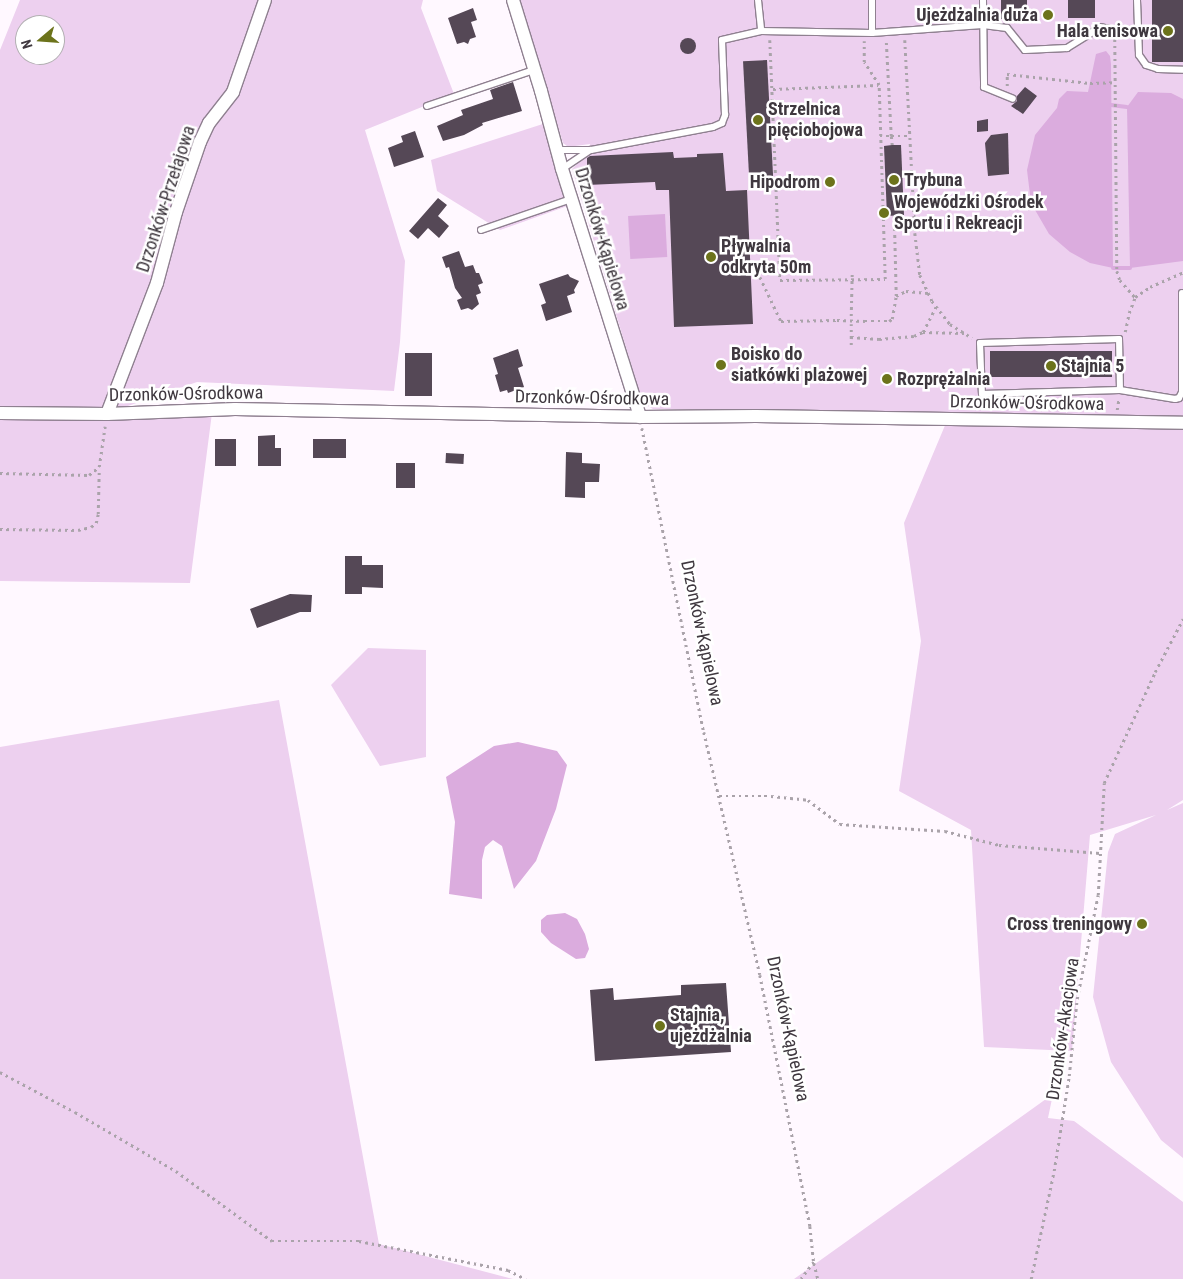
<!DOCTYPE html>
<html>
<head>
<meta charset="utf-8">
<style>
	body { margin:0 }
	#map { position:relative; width:1183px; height:1279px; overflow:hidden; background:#fff8ff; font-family:"Roboto Condensed",sans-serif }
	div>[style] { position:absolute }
	.green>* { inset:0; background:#edd0ef }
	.water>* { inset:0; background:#dbacde; transform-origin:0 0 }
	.stream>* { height:4px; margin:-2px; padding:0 2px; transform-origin:2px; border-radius:2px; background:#dbacde }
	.building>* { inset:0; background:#554856; transform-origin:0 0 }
	.round { border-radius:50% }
	.path>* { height:2.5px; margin-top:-1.25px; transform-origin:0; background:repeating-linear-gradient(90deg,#aaa3aa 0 2.5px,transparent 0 6.5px) }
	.roads { filter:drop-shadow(1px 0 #8f8090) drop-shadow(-1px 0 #8f8090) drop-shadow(0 1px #8f8090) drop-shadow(0 -1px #8f8090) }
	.service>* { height:6px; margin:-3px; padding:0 3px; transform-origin:3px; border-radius:3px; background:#fff }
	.minor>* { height:12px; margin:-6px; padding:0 6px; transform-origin:6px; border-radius:6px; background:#fff }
	.path-bridge>* { height:2.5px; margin-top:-1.25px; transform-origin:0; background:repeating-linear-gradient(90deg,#aaa3aa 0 2.5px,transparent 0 6.5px) }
	.dots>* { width:14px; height:14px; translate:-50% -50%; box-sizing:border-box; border:2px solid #fff; border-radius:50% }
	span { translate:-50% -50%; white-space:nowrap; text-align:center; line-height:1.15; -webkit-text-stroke:5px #fff; paint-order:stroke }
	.poi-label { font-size:18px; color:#3f383f; font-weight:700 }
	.right { translate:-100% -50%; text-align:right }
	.left { translate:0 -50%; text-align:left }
	.street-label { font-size:18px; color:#3f383f }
	.north { position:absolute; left:15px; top:15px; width:50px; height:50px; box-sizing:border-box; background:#fff; border:1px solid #b2afb2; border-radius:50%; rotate:252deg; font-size:14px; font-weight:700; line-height:20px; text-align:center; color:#3f383f }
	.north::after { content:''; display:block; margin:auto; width:18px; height:22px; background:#6c731b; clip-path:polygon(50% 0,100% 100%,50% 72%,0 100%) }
</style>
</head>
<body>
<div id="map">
	<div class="green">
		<i style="clip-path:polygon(evenodd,20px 0,423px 0,421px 8px,454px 94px,365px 130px,405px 261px,400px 342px,394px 391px,197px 382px,99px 416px,212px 413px,190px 583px,0 581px,0 50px,20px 0,25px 25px,55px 25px,55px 55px,25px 55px,25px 25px)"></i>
		<i style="clip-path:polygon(520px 0,1183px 0,1183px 417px,653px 409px,646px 405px,641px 397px,572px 169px,586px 155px,591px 153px,590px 144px,575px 146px,567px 146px,563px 143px)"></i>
		<i style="clip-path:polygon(549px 122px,573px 204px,500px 230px,437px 191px,431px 160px)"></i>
		<i style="clip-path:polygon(946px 423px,1183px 429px,1183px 800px,1167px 810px,1183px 803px,1183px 1158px,1161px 1140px,1111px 1062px,1093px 997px,1108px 852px,1115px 834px,1156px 815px,1090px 835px,1072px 1051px,984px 1047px,971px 830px,899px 791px,921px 641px,904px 523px)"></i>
		<i style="clip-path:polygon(368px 648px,426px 650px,426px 757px,380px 766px,331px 685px)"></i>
		<i style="clip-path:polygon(279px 700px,379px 1244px,513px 1279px,0 1279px,0 747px)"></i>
		<i style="clip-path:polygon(1053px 1094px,1048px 1118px,1074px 1121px,1183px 1202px,1183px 1279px,794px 1279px)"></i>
	</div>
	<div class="water">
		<i style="clip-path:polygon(1106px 51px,1110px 56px,1111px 64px,1113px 268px,1090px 263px,1070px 252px,1049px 234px,1031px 203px,1027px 170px,1035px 135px,1057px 108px,1059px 99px,1067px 91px,1088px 92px,1096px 54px)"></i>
		<i style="clip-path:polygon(1138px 92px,1171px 93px,1183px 99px,1183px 261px,1130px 268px,1127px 107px)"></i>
		<i style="left:665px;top:214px;width:43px;height:37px;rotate:87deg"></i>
		<i style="clip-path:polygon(518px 742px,557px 751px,567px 765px,556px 809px,536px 861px,514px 889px,502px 846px,493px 840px,485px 847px,482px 860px,482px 899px,449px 894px,455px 822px,446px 777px,494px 746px)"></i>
		<i style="clip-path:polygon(565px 913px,577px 919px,585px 934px,589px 949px,585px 958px,576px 959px,551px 943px,541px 932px,541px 920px,547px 915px)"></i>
	</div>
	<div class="stream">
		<i style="left:1111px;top:105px;width:16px;rotate:7deg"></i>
		<i style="left:1113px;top:268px;width:17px"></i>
	</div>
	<div class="building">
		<i style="left:1001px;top:0;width:26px;height:19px"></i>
		<i style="left:1068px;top:0;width:27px;height:18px"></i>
		<i style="left:1152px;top:0;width:31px;height:62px"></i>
		<i style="clip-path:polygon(473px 8px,477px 20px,471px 22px,476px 37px,470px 39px,468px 44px,464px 42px,457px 44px,448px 18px)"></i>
		<i class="round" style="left:680px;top:38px;width:16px;height:16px"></i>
		<i style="left:767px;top:60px;width:118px;height:24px;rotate:87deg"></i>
		<i style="clip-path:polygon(513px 82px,522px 111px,482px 123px,483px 125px,464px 135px,443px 141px,437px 126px,463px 115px,461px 110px,493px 99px,490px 90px)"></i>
		<i style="clip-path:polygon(1025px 87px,1037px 96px,1023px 114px,1011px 106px,1017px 101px,1017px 96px)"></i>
		<i style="clip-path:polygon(988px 119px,988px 131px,977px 132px,977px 121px)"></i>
		<i style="clip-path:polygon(415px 131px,424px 157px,394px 167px,388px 148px,403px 142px,401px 136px)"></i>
		<i style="clip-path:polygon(1008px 133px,1009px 174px,988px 176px,985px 143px,991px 135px)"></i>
		<i style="clip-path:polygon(892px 145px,901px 145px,904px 215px,887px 216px,884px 146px)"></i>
		<i style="clip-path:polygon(673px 152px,674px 158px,697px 157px,697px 154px,723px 153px,726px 191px,747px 190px,753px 324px,674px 327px,669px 190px,656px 190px,655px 182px,587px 185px,587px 158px,590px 156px)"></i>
		<i style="clip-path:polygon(438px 198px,447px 205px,438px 216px,449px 226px,439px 238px,428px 228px,418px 239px,409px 231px)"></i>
		<i style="clip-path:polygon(459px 251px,465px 267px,473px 265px,476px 273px,479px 273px,483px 283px,478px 285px,481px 293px,476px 295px,479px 304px,472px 310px,468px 308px,461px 310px,457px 300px,462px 298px,455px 288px,449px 267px,446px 268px,442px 257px)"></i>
		<i style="clip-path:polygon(568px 274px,570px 277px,579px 281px,574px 290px,575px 293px,567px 296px,572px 312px,546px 321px,541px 305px,546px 303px,539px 284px)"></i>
		<i style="clip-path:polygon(518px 349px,523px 366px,518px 368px,524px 387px,508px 393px,507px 390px,500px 392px,495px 375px,498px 374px,493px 358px)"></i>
		<i style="left:1112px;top:351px;width:26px;height:122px;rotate:90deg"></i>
		<i style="left:405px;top:353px;width:27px;height:43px"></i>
		<i style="clip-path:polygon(275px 435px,275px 448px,281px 448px,281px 466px,258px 466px,258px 436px)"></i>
		<i style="left:236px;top:439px;width:27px;height:21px;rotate:90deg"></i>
		<i style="left:313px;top:439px;width:33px;height:19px"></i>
		<i style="clip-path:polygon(566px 452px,582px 453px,582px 463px,600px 464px,599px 482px,585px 482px,585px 498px,565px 497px)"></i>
		<i style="left:446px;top:453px;width:18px;height:10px;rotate:3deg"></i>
		<i style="left:396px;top:463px;width:19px;height:25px"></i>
		<i style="clip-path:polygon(345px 556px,362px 556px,362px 565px,383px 565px,383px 588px,362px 587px,362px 594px,345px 594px)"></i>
		<i style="clip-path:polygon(290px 594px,312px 595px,311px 612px,300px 612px,257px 628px,250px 609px)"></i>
		<i style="clip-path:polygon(726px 983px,731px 1052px,595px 1061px,590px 990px,613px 988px,614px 1000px,681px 995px,681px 985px)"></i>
	</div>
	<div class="path">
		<i style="left:1115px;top:39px;width:232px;rotate:89.5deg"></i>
		<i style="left:1117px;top:271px;width:9px;rotate:72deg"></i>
		<i style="left:1120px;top:280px;width:23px;rotate:49deg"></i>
		<i style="left:770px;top:40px;width:240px;rotate:87.6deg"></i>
		<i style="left:780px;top:280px;width:105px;rotate:-0.5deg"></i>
		<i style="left:885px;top:279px;width:194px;rotate:-91.8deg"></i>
		<i style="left:879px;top:85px;width:27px;rotate:-123deg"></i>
		<i style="left:864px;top:62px;width:21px;rotate:-90deg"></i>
		<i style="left:905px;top:40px;width:193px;rotate:87deg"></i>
		<i style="left:915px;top:233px;width:42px;rotate:83.2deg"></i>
		<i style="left:920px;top:275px;width:29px;rotate:65deg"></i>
		<i style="left:932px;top:301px;width:29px;rotate:52deg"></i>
		<i style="left:950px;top:324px;width:26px;rotate:32deg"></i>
		<i style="left:1007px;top:86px;width:12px;rotate:-90deg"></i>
		<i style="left:1007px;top:74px;width:83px;rotate:6.2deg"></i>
		<i style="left:1090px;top:83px;width:25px;rotate:-2deg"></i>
		<i style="left:773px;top:89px;width:105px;rotate:-2.2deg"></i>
		<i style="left:880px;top:136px;width:11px"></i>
		<i style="left:891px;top:136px;width:95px;rotate:-93deg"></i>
		<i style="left:892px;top:145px;width:9px;rotate:-96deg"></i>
		<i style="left:891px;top:136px;width:19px"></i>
		<i style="left:760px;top:277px;width:49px;rotate:64.5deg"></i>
		<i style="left:781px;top:321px;width:56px;rotate:-1deg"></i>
		<i style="left:896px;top:296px;width:11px;rotate:-27deg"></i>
		<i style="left:906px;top:291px;width:22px;rotate:5deg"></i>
		<i style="left:851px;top:316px;width:43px;rotate:-88.7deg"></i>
		<i style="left:865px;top:321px;width:24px"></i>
		<i style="left:889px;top:321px;width:4px;rotate:-34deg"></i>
		<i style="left:892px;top:319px;width:23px;rotate:-80deg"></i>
		<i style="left:896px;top:296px;width:81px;rotate:-91.4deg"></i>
		<i style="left:923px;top:332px;width:41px;rotate:1.4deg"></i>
		<i style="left:1125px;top:332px;width:19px;rotate:-78deg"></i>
		<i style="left:1129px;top:313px;width:17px;rotate:-69deg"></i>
		<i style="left:1135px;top:297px;width:18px;rotate:-34deg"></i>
		<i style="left:1150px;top:287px;width:36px;rotate:-24deg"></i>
		<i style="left:851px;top:337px;width:28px;rotate:4deg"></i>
		<i style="left:879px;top:339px;width:35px;rotate:-5deg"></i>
		<i style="left:914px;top:336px;width:10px;rotate:-24deg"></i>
		<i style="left:923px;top:332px;width:28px;rotate:-63deg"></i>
		<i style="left:851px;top:345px;width:21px;rotate:-90deg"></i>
		<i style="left:1117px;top:410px;width:12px;rotate:-81deg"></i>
		<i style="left:642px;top:428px;width:310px;rotate:78.5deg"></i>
		<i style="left:704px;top:732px;width:249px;rotate:77deg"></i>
		<i style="left:760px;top:975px;width:256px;rotate:78.7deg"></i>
		<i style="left:810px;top:1226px;width:36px;rotate:84deg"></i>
		<i style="left:814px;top:1262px;width:21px;rotate:127deg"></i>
		<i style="left:0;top:473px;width:89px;rotate:1.3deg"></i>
		<i style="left:89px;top:475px;width:13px;rotate:-39deg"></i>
		<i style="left:99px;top:467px;width:41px;rotate:-81.7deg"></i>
		<i style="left:0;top:529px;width:78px;rotate:0.7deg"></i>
		<i style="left:78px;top:530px;width:13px;rotate:-13deg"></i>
		<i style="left:91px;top:527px;width:6px;rotate:-39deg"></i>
		<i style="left:96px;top:523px;width:9px;rotate:-77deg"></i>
		<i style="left:98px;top:514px;width:45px;rotate:-88.7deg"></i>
		<i style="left:719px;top:796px;width:52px"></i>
		<i style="left:771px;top:796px;width:37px;rotate:6deg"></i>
		<i style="left:808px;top:800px;width:40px;rotate:37deg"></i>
		<i style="left:840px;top:824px;width:105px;rotate:3.8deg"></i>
		<i style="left:945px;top:831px;width:56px;rotate:14.5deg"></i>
		<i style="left:999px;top:845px;width:101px;rotate:4.5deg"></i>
		<i style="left:0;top:1072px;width:85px;rotate:28.1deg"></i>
		<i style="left:75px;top:1112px;width:117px;rotate:30.3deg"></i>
		<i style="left:176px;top:1171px;width:119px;rotate:36.1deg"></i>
		<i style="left:272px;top:1241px;width:87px"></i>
		<i style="left:359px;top:1241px;width:152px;rotate:11deg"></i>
		<i style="left:508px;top:1270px;width:20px;rotate:27deg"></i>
		<i style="left:814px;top:1263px;width:16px;rotate:76deg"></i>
		<i style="left:1031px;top:1279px;width:110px;rotate:-78deg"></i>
		<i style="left:1054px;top:1171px;width:96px;rotate:-81deg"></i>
		<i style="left:1069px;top:1076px;width:77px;rotate:-84.1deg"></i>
		<i style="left:1077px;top:999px;width:106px;rotate:-78.6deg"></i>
		<i style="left:1098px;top:895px;width:112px;rotate:-86.9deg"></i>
		<i style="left:1104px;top:783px;width:122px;rotate:-65.3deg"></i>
		<i style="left:1155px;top:672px;width:60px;rotate:-62.2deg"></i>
	</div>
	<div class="roads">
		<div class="service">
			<i style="left:758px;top:0;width:31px;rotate:84deg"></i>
			<i style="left:872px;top:0;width:33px;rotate:90deg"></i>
			<i style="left:983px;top:0;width:87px;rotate:89.3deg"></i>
			<i style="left:984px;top:87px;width:31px;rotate:22deg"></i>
			<i style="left:1137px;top:0;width:55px;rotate:87.9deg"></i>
			<i style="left:1139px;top:55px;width:12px;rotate:55deg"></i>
			<i style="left:1146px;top:65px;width:13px;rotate:18deg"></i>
			<i style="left:1158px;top:69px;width:25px;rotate:2deg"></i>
			<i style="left:427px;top:106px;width:113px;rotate:-18.6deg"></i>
			<i style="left:557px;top:150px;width:34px"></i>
			<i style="left:591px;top:150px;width:124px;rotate:-10.7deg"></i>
			<i style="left:713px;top:127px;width:10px;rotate:-24deg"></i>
			<i style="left:722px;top:123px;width:9px;rotate:-69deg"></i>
			<i style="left:725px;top:115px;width:75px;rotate:-92.3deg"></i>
			<i style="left:722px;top:40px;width:40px;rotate:-13deg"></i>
			<i style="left:761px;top:31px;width:111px;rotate:1deg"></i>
			<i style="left:872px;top:33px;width:111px;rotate:-4.1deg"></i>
			<i style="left:983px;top:25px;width:24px;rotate:7deg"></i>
			<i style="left:1007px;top:28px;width:28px;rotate:51deg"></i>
			<i style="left:1025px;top:50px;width:42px;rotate:-2.7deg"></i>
			<i style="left:1067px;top:48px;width:39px;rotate:-32deg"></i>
			<i style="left:1100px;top:27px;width:38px;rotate:12deg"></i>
			<i style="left:562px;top:169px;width:34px;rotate:-34deg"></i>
			<i style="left:481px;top:230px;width:95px;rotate:-19deg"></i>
			<i style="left:1120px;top:390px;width:51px;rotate:-91.1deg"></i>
			<i style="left:1119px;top:339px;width:139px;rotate:178.4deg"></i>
			<i style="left:980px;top:343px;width:51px;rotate:87.8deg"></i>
			<i style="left:982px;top:394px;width:138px;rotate:-1.7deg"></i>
			<i style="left:1120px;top:390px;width:56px;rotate:9.3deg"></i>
			<i style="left:1175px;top:399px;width:4px;rotate:-14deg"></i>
			<i style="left:1179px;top:398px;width:7px;rotate:-63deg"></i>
			<i style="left:1182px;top:392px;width:99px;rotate:-90deg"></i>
		</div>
		<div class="minor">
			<i style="left:513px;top:0;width:95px;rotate:72.9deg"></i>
			<i style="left:541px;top:91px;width:81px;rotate:74.9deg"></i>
			<i style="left:562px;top:169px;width:260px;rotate:72.5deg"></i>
			<i style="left:0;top:413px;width:107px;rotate:0.5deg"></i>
			<i style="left:107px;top:414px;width:128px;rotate:-2.2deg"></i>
			<i style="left:235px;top:409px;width:405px;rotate:1.1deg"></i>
			<i style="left:640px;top:417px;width:116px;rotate:-0.5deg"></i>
			<i style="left:756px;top:416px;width:427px;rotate:0.9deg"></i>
			<i style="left:107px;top:414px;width:140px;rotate:-69.1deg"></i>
			<i style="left:157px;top:283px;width:73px;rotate:-75deg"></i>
			<i style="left:176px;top:212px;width:74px;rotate:-71.1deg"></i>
			<i style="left:200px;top:142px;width:21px;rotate:-65deg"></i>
			<i style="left:209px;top:123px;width:39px;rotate:-52deg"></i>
			<i style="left:233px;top:92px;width:97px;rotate:-70.8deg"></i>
		</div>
	</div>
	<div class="path-bridge">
		<i style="left:837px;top:320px;width:28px;rotate:2deg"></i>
	</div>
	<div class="dots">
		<i style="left:1048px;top:15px;background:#6c731b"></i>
		<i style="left:1168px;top:31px;background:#6c731b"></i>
		<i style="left:758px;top:120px;background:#6c731b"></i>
		<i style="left:894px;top:180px;background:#6c731b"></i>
		<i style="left:830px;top:182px;background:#6c731b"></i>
		<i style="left:884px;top:213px;background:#6c731b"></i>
		<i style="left:711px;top:257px;background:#6c731b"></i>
		<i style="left:721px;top:365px;background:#6c731b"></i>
		<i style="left:1051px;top:366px;background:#6c731b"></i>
		<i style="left:887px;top:379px;background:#6c731b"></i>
		<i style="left:1142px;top:924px;background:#6c731b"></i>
		<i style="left:660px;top:1026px;background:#6c731b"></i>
	</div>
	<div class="poi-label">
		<span class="right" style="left:1038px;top:15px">Ujeżdżalnia duża</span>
		<span class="right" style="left:1158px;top:31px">Hala tenisowa</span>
		<span class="left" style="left:768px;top:120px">Strzelnica<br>pięciobojowa</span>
		<span class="left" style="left:904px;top:180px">Trybuna</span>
		<span class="right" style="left:820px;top:182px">Hipodrom</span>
		<span class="left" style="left:894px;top:213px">Wojewódzki Ośrodek<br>Sportu i Rekreacji</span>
		<span class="left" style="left:721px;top:257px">Pływalnia<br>odkryta 50m</span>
		<span class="left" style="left:731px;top:365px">Boisko do<br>siatkówki plażowej</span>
		<span class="left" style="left:1061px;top:366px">Stajnia 5</span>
		<span class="left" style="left:897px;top:379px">Rozprężalnia</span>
		<span class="right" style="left:1132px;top:924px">Cross treningowy</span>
		<span class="left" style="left:670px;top:1026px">Stajnia,<br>ujeżdżalnia</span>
	</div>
	<div class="street-label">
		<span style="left:166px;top:199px;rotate:-72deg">Drzonków-Przełajowa</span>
		<span style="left:602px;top:239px;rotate:73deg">Drzonków-Kąpielowa</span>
		<span style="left:186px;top:394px;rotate:-1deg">Drzonków-Ośrodkowa</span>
		<span style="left:592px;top:398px;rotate:1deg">Drzonków-Ośrodkowa</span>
		<span style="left:1027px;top:403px;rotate:1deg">Drzonków-Ośrodkowa</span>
		<span style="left:702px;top:633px;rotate:78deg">Drzonków-Kąpielowa</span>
		<span style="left:788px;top:1029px;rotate:78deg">Drzonków-Kąpielowa</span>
		<span style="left:1063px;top:1029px;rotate:-82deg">Drzonków-Akacjowa</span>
	</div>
	<div class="north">N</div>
</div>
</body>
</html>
